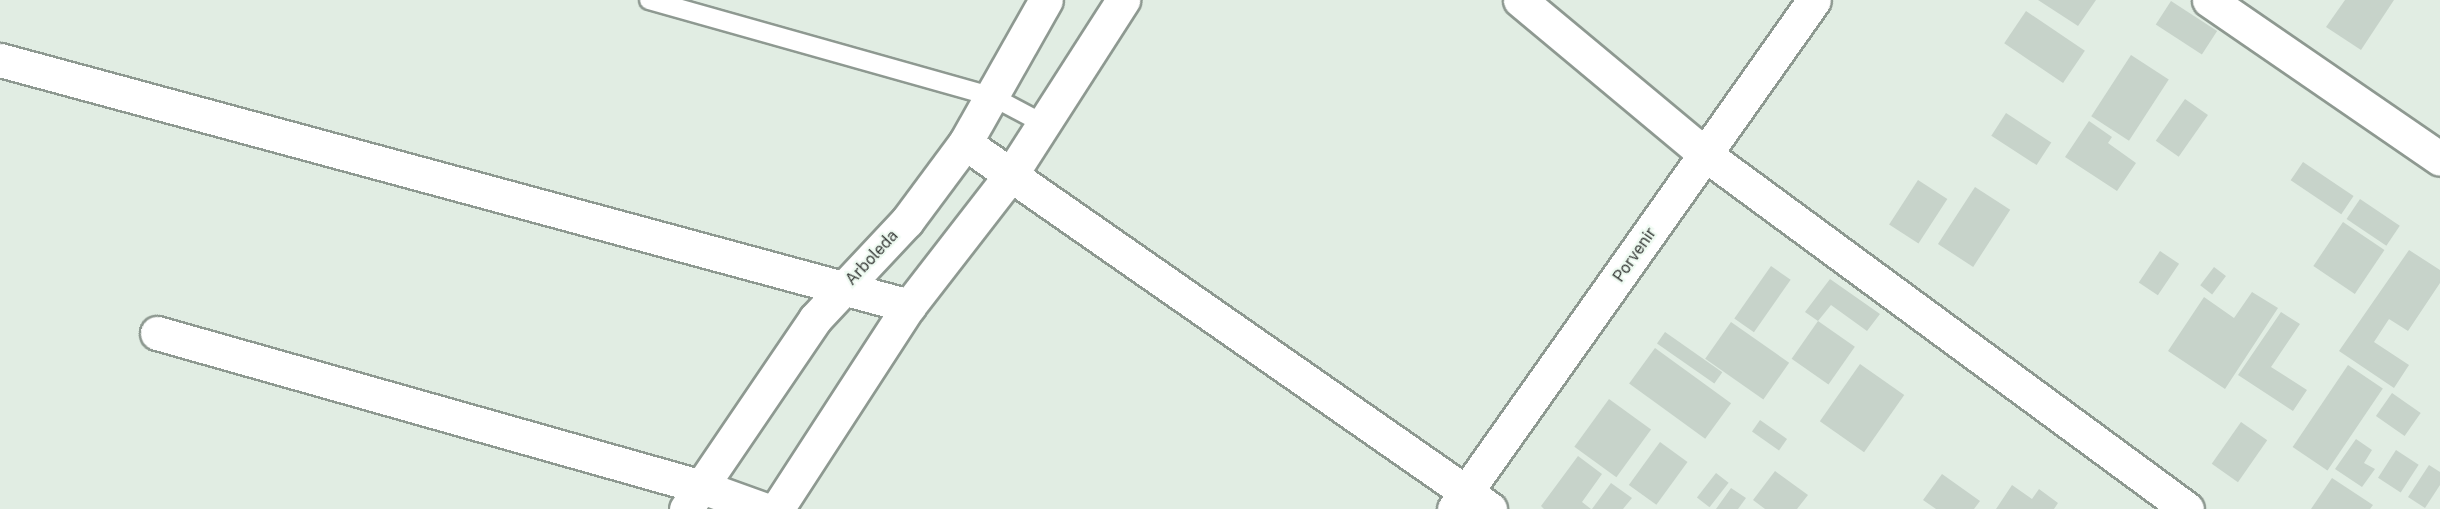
<!DOCTYPE html>
<html>
<head>
<meta charset="utf-8">
<style>
	body { margin:0 }
	#map { position:relative; width:2440px; height:509px; overflow:hidden; background:#e1ede3; font-family:"Public Sans",sans-serif }
	div>[style] { position:absolute }
	.building>* { inset:0; background:#c7d3ca; transform-origin:0 0 }
	.roads { filter:drop-shadow(2px 0 #8e9991) drop-shadow(-2px 0 #8e9991) drop-shadow(0 2px #8e9991) drop-shadow(0 -2px #8e9991) }
	.lane>* { height:18px; margin:-9px; padding:0 9px; transform-origin:9px; border-radius:9px; background:#fff }
	.street>* { height:33px; margin:-16.5px; padding:0 16.5px; transform-origin:16.5px; border-radius:16.5px; background:#fff }
	.secondary>* { height:33px; margin:-16.5px; padding:0 16.5px; transform-origin:16.5px; border-radius:16.5px; background:#fff }
	span { translate:-50% -50%; white-space:nowrap; text-align:center; line-height:1.15; -webkit-text-stroke:4.5px #eefaf1; paint-order:stroke }
	.street-label { font-size:16px; color:#393d3a }
</style>
</head>
<body>
<div id="map">
	<div class="building">
		<i style="clip-path:polygon(2038px 0,2096px 0,2078px 26px)"></i>
		<i style="clip-path:polygon(2345px 0,2394px 0,2361px 50px,2326px 27px)"></i>
		<i style="left:2171px;top:1px;width:55px;height:28px;rotate:33deg"></i>
		<i style="left:2026px;top:11px;width:71px;height:39px;rotate:34deg"></i>
		<i style="left:2131px;top:55px;width:45px;height:73px;rotate:33deg"></i>
		<i style="left:2185px;top:99px;width:28px;height:51px;rotate:35deg"></i>
		<i style="left:2006px;top:113px;width:54px;height:27px;rotate:33deg"></i>
		<i style="clip-path:polygon(2089px 121px,2112px 137px,2108px 143px,2136px 163px,2117px 191px,2065px 157px)"></i>
		<i style="left:2303px;top:162px;width:61px;height:22px;rotate:34deg"></i>
		<i style="left:1918px;top:180px;width:35px;height:53px;rotate:33deg"></i>
		<i style="left:1975px;top:187px;width:42px;height:68px;rotate:33deg"></i>
		<i style="left:2360px;top:199px;width:48px;height:24px;rotate:34deg"></i>
		<i style="left:2343px;top:222px;width:50px;height:53px;rotate:34deg"></i>
		<i style="clip-path:polygon(2409px 250px,2440px 270px,2440px 283px,2408px 331px,2389px 319px,2374px 342px,2409px 365px,2394px 388px,2339px 351px)"></i>
		<i style="left:2160px;top:251px;width:23px;height:38px;rotate:34deg"></i>
		<i style="left:1771px;top:266px;width:24px;height:64px;rotate:35deg"></i>
		<i style="left:2214px;top:267px;width:15px;height:23px;rotate:37deg"></i>
		<i style="clip-path:polygon(1830px 279px,1880px 314px,1867px 331px,1831px 305px,1818px 321px,1805px 312px)"></i>
		<i style="clip-path:polygon(2252px 292px,2278px 308px,2225px 389px,2168px 351px,2204px 297px,2234px 318px)"></i>
		<i style="clip-path:polygon(2281px 312px,2300px 324px,2271px 367px,2307px 390px,2293px 411px,2238px 375px)"></i>
		<i style="left:1818px;top:321px;width:45px;height:46px;rotate:35deg"></i>
		<i style="left:1731px;top:322px;width:71px;height:45px;rotate:35deg"></i>
		<i style="left:1665px;top:332px;width:70px;height:14px;rotate:35deg"></i>
		<i style="left:1655px;top:348px;width:94px;height:44px;rotate:36deg"></i>
		<i style="left:1860px;top:364px;width:54px;height:70px;rotate:35deg"></i>
		<i style="left:2348px;top:365px;width:42px;height:99px;rotate:34deg"></i>
		<i style="left:2392px;top:393px;width:35px;height:28px;rotate:35deg"></i>
		<i style="left:1609px;top:399px;width:52px;height:59px;rotate:36deg"></i>
		<i style="left:1760px;top:420px;width:33px;height:14px;rotate:35deg"></i>
		<i style="left:2241px;top:422px;width:32px;height:51px;rotate:35deg"></i>
		<i style="clip-path:polygon(2356px 439px,2372px 450px,2364px 463px,2375px 469px,2362px 487px,2335px 469px)"></i>
		<i style="left:1660px;top:442px;width:34px;height:53px;rotate:36deg"></i>
		<i style="left:2396px;top:450px;width:27px;height:33px;rotate:33deg"></i>
		<i style="clip-path:polygon(1578px 456px,1602px 474px,1582px 502px,1591px 509px,1544px 509px,1541px 506px)"></i>
		<i style="clip-path:polygon(2429px 465px,2440px 472px,2440px 485px,2425px 508px,2408px 497px)"></i>
		<i style="clip-path:polygon(1775px 471px,1808px 495px,1797px 509px,1765px 509px,1753px 500px)"></i>
		<i style="left:1716px;top:473px;width:16px;height:31px;rotate:38deg"></i>
		<i style="clip-path:polygon(1942px 474px,1980px 501px,1974px 509px,1936px 509px,1923px 500px)"></i>
		<i style="clip-path:polygon(2332px 478px,2373px 505px,2370px 509px,2311px 509px)"></i>
		<i style="clip-path:polygon(1611px 483px,1632px 498px,1623px 509px,1592px 509px)"></i>
		<i style="clip-path:polygon(2012px 485px,2032px 499px,2039px 489px,2058px 503px,2054px 509px,1996px 509px)"></i>
		<i style="clip-path:polygon(1731px 488px,1746px 498px,1738px 509px,1716px 509px)"></i>
	</div>
	<div class="roads">
		<div class="lane">
			<i style="left:649px;top:0;width:357px;rotate:15.7deg"></i>
			<i style="left:993px;top:97px;width:58px;rotate:27.9deg"></i>
		</div>
		<div class="street">
			<i style="left:1520px;top:0;width:242px;rotate:39.8deg"></i>
			<i style="left:1706px;top:155px;width:597px;rotate:36.35deg"></i>
			<i style="left:2209px;top:0;width:280px;rotate:34.5deg"></i>
			<i style="left:0;top:60px;width:942px;rotate:15.14deg"></i>
			<i style="left:965px;top:143px;width:640px;rotate:34.88deg"></i>
			<i style="left:157px;top:333px;width:566px;rotate:15.78deg"></i>
			<i style="left:702px;top:487px;width:65px;rotate:19.8deg"></i>
			<i style="left:686px;top:509px;width:230px;rotate:-55.8deg"></i>
			<i style="left:815px;top:319px;width:134px;rotate:-46.8deg"></i>
			<i style="left:907px;top:221px;width:97px;rotate:-53.4deg"></i>
			<i style="left:965px;top:143px;width:164px;rotate:-60.5deg"></i>
			<i style="left:777px;top:509px;width:242px;rotate:-57deg"></i>
			<i style="left:909px;top:306px;width:168px;rotate:-52.2deg"></i>
			<i style="left:1012px;top:173px;width:206px;rotate:-57.3deg"></i>
		</div>
		<div class="secondary">
			<i style="left:1454px;top:509px;width:623px;rotate:-54.73deg"></i>
		</div>
	</div>
	<div class="street-label">
		<span style="left:1635px;top:255px;rotate:-55deg">Porvenir</span>
		<span style="left:872px;top:258px;rotate:-47deg">Arboleda</span>
	</div>
</div>
</body>
</html>
